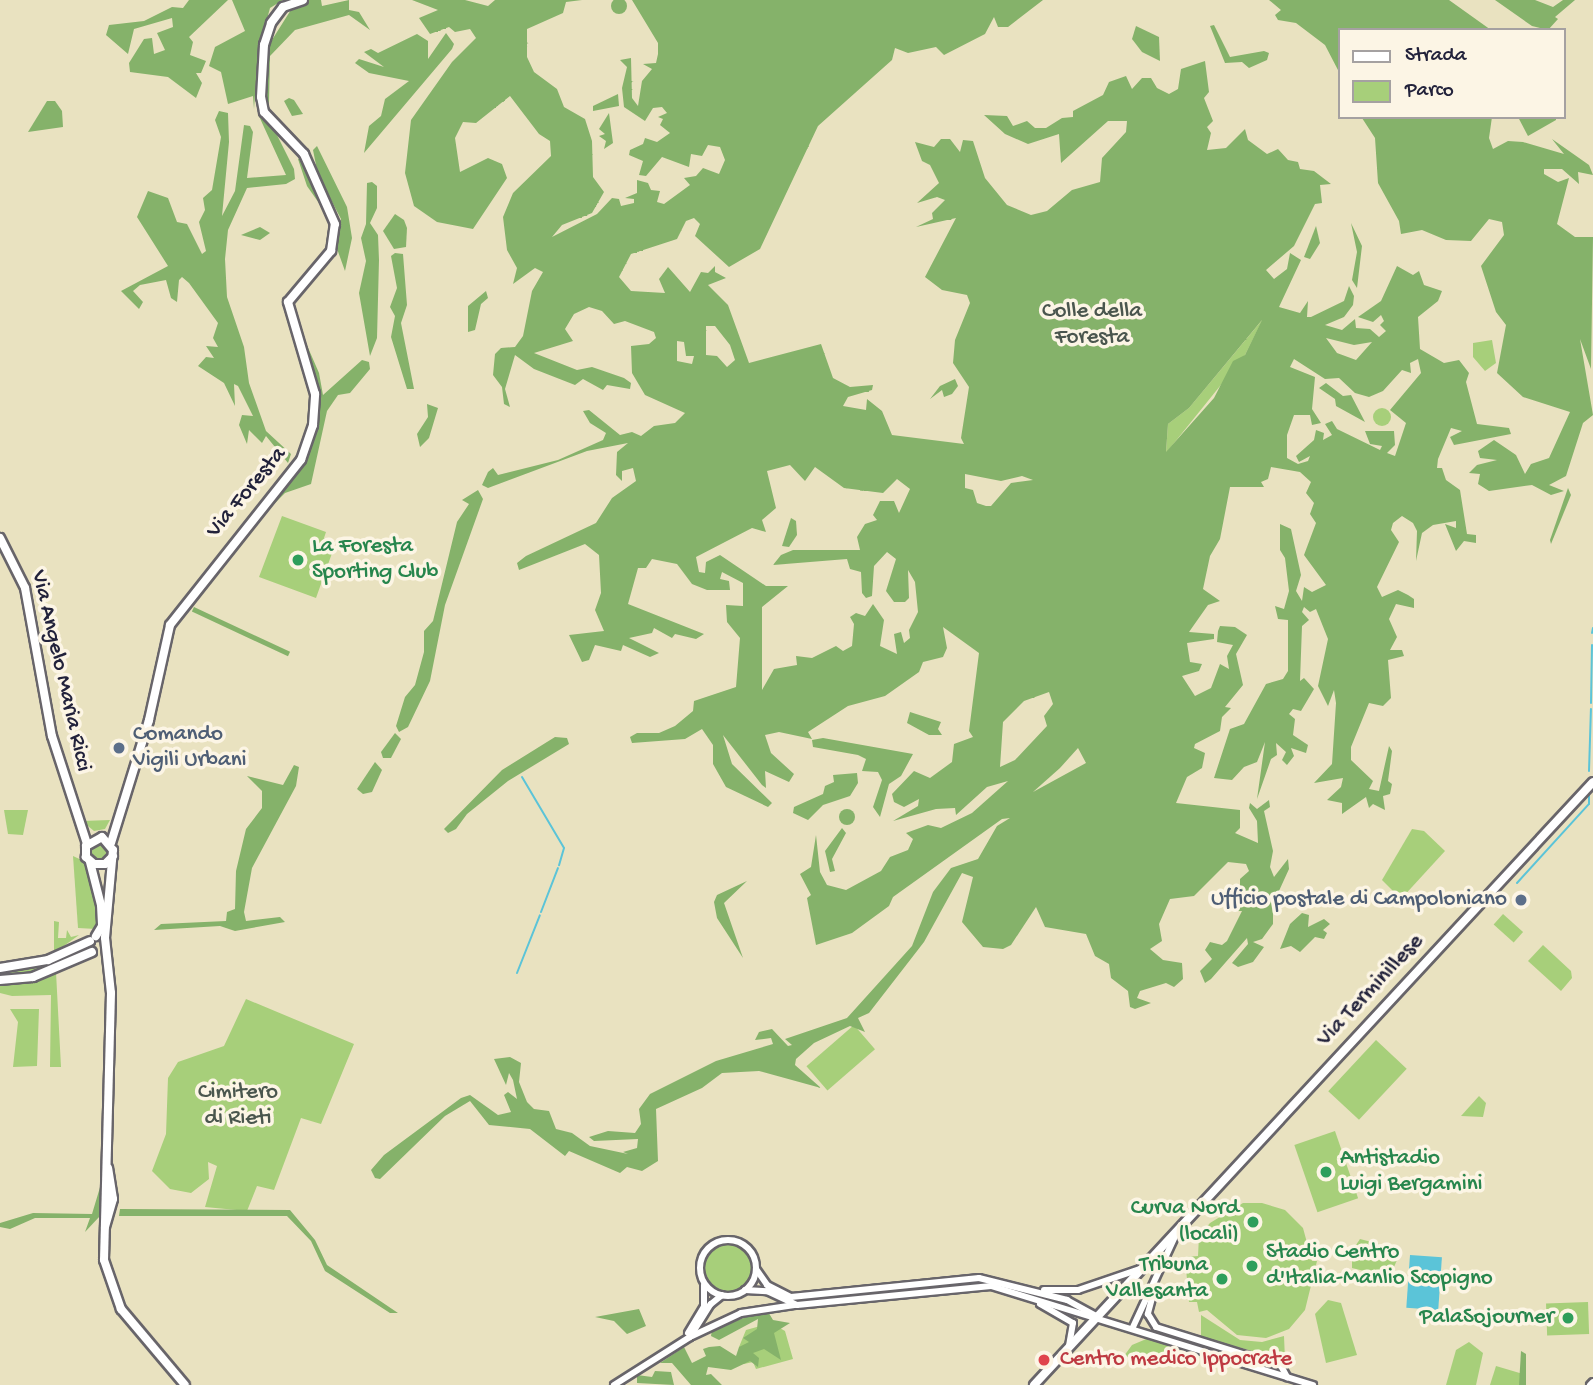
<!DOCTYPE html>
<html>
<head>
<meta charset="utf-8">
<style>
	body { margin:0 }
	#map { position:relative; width:1593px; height:1385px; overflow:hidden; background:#e9e2c0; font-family:"Gochi Hand",sans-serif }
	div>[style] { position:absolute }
	.green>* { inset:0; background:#a7cf7a; transform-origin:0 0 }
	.round { border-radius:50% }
	.forest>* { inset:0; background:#85b26a; transform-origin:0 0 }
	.water>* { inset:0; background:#5bc4d8; transform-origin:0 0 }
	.stream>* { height:2px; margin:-1px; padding:0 1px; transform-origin:1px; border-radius:1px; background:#5bc4d8 }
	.roads { filter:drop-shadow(2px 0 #68656a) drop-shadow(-2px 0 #68656a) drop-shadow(0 2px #68656a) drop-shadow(0 -2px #68656a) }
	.minor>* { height:6px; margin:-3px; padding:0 3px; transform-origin:3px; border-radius:3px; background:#fff }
	.minor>.ring { margin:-3px; padding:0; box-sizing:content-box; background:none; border:6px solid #fff; border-radius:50% }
	.major>* { height:8px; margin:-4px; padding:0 4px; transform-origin:4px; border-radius:4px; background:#fff }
	.dots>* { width:19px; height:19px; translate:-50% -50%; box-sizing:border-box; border:4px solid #fcf5e5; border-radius:50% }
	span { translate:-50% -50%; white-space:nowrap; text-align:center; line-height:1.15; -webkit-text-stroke:7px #fcf5e5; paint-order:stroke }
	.park-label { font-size:23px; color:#4a564e }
	.street-label { font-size:23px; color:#22223b }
	.leisure-label { font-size:23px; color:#27864d }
	.left { translate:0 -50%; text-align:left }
	.right { translate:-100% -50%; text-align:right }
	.service-label { font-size:23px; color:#4e5e75 }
	.health-label { font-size:23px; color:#be3a42 }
	.legend { position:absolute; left:1338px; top:28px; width:228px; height:91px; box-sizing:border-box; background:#fcf5e5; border:2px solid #a5a1a1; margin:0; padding:9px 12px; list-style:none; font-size:21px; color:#22223b }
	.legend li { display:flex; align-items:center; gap:14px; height:35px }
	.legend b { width:35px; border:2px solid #a5a1a1 }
</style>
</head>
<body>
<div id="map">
	<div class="green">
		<i style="clip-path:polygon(1263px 319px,1245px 355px,1166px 453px,1168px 424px,1189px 408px)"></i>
		<i style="clip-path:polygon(1492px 340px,1496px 363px,1485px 371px,1473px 357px,1473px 343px)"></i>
		<i class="round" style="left:1373px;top:408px;width:18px;height:18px"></i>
		<i style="clip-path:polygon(282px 516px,326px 532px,324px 538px,336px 542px,316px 598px,259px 577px)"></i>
		<i style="clip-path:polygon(4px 810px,28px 810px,23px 835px,8px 834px)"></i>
		<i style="clip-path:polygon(110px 820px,105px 829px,94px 831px,82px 821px)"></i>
		<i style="clip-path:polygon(1412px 829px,1424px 831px,1445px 851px,1401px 899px,1382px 880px)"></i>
		<i class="round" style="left:89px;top:841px;width:20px;height:20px"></i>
		<i style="clip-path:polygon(73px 856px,88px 863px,97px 897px,96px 929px,78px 928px)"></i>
		<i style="left:1503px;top:914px;width:27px;height:14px;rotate:42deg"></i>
		<i style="clip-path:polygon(54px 921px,59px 922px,58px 938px,66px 938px,67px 930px,71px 937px,79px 935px,54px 953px)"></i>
		<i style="clip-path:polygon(1543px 945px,1571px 971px,1572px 978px,1561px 991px,1528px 961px)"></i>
		<i style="clip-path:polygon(69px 954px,71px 958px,37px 972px,0 976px,0 969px,36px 966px)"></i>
		<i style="clip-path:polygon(56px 972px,61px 1067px,50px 1067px,51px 995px,12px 996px,0 993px,0 982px)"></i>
		<i style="clip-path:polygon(246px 999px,354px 1044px,321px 1124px,301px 1118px,274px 1190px,257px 1186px,247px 1211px,205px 1207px,217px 1166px,208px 1162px,209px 1179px,191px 1193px,170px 1189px,152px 1171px,166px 1134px,168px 1078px,178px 1062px,224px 1046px)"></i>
		<i style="clip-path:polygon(10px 1009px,39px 1009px,37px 1066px,13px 1067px,18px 1022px)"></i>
		<i style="left:854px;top:1025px;width:32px;height:63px;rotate:49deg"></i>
		<i style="left:1376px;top:1040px;width:42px;height:70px;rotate:43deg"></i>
		<i style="clip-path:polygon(1479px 1096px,1486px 1103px,1483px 1117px,1461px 1116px)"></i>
		<i style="left:1335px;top:1131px;width:71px;height:43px;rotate:71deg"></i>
		<i style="clip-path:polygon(1243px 1203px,1262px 1203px,1285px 1210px,1303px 1228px,1312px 1261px,1317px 1261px,1305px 1310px,1289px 1329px,1266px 1338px,1237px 1335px,1207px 1310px,1199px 1312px,1197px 1302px,1189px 1302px,1185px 1257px,1198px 1256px,1199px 1236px,1210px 1223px)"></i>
		<i style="clip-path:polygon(1360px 1239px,1387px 1246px,1397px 1260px,1394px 1267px,1380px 1275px,1352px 1268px,1352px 1251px)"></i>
		<i class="round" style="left:702px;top:1242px;width:52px;height:52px"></i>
		<i style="clip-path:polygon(1328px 1300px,1341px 1303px,1357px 1355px,1326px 1363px,1315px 1314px)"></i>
		<i style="left:1588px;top:1302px;width:32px;height:42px;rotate:88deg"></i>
		<i style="clip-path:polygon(1201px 1315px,1240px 1340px,1262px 1342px,1284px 1336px,1285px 1360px,1201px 1337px)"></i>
		<i style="clip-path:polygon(771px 1323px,785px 1331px,793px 1359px,756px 1369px,753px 1362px,744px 1364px,739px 1347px,746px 1330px)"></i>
		<i style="clip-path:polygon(1151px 1337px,1169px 1343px,1173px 1350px,1167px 1348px,1157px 1366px,1124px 1356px,1132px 1345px)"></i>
		<i style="clip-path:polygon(1469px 1342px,1483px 1353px,1476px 1385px,1446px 1385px,1456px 1350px)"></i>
		<i style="clip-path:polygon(1496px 1366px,1523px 1374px,1519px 1385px,1490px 1385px)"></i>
	</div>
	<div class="forest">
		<i class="round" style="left:611px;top:-2px;width:16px;height:16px"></i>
		<i style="clip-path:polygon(189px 0,228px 0,189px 37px,193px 42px,190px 55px,206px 61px,201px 73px,196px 73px,202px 83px,196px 98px,168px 77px,130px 72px,129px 63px,144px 39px,152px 38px,154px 54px,165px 50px,157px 33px,173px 27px,172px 18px,134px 29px,128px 54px,106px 35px,109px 25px,144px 21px,172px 7px,183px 8px)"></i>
		<i style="clip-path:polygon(232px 0,283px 0,270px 8px,258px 53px,254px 109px,253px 96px,228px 104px,221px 72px,209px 66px,215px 47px,245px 31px)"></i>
		<i style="clip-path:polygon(306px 0,321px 0,322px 6px,349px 0,349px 10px,359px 12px,370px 30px,349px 15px,295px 30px,270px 56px,269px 103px,263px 99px,265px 51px,294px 5px)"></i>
		<i style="clip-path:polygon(evenodd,412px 0,465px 0,488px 6px,495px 0,582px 0,566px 2px,563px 13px,527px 29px,527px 57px,534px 72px,557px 89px,564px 107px,585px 119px,592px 141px,593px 177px,604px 192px,592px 213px,562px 225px,552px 237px,597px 214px,612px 198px,619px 199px,621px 206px,634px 203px,634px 199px,625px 198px,637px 193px,637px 180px,648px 183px,651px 190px,660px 191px,657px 202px,664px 204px,690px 185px,684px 178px,696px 176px,703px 168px,719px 174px,725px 160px,720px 147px,708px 145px,702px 156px,691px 154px,689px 167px,662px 157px,646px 176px,639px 175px,643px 161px,629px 155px,630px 150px,643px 144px,645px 138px,657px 142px,670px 133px,660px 125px,663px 119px,658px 117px,667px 113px,662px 107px,653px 108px,645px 121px,624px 107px,622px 88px,627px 67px,620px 60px,631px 58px,632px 98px,638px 106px,642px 81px,652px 69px,643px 64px,656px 63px,658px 54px,658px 43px,632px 0,1043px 0,1008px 27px,998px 27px,994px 17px,985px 34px,944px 55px,936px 47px,908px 53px,895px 48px,892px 60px,818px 126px,760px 249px,729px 267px,695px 236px,700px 224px,694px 218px,686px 221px,677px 239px,631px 254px,619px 277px,631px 291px,665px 293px,659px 279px,668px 267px,690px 292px,701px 272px,708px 273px,715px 266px,715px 272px,726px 278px,708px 285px,728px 305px,749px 363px,821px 344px,833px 378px,850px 387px,873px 385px,872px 390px,848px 397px,843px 406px,866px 410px,867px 399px,882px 411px,892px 435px,964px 444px,961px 438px,969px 387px,953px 363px,955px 340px,970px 303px,967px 295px,942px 290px,925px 277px,956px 218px,916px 227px,933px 219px,932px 213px,945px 200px,937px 197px,917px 203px,939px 183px,930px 165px,922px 161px,915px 142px,934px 147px,941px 139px,950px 139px,960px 152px,963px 140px,973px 141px,985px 178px,1007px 205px,1031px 215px,1047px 211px,1072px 190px,1100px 182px,1102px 158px,1126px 132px,1127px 121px,1108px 121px,1061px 163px,1059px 134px,1028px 144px,1005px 134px,984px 115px,1007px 116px,1013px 126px,1027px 121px,1035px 128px,1046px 128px,1062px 118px,1073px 117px,1073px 111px,1103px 95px,1109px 82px,1126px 76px,1132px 89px,1142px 78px,1151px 78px,1157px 88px,1169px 94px,1178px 89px,1181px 69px,1205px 61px,1209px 92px,1204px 98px,1213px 121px,1207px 127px,1211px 133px,1207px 150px,1226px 148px,1245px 129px,1248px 140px,1267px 154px,1278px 149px,1288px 160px,1298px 162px,1300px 169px,1314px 171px,1331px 184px,1320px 185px,1322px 203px,1315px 204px,1294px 246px,1266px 270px,1274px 279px,1287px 269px,1290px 253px,1301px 260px,1279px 307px,1300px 313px,1308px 301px,1307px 317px,1311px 317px,1344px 301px,1349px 286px,1354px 296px,1353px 305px,1344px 317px,1325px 325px,1342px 330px,1355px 319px,1356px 328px,1370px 329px,1379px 337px,1386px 331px,1380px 325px,1384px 321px,1381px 315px,1373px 322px,1358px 317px,1381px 301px,1397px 266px,1413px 275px,1419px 271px,1424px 285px,1442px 291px,1438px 301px,1418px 317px,1420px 349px,1444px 363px,1459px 360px,1469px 373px,1466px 382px,1477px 424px,1509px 428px,1511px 434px,1454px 445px,1450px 437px,1462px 431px,1451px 428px,1438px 459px,1437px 468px,1442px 468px,1446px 480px,1460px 490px,1467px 534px,1476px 535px,1476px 543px,1464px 541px,1456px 551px,1445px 524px,1456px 528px,1456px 521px,1433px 525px,1422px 533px,1416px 561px,1417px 531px,1413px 523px,1402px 516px,1393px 523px,1391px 530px,1399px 542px,1377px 587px,1382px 597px,1398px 590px,1408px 595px,1414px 599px,1414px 608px,1396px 604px,1389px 619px,1397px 637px,1390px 650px,1402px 650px,1404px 656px,1388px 660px,1391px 698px,1383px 706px,1369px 703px,1351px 747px,1351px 760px,1373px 781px,1369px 789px,1379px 791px,1389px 746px,1392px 751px,1388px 781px,1392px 784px,1390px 794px,1383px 796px,1385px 810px,1373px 804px,1369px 808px,1366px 797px,1342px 814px,1342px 803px,1327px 800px,1341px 787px,1343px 778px,1314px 783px,1332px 764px,1336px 703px,1334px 690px,1328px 706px,1318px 686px,1328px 639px,1316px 609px,1310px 612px,1304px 607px,1302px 612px,1309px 620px,1302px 626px,1300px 681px,1304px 678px,1314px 689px,1301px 711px,1293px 709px,1289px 714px,1295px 719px,1293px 735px,1308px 745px,1306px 753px,1291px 748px,1294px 756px,1287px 765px,1282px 760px,1286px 752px,1276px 743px,1277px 755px,1271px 759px,1257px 799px,1265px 742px,1257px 762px,1244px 767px,1232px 780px,1214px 778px,1230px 729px,1244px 724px,1266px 684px,1283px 679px,1288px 671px,1288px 620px,1278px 619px,1275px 606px,1284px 609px,1289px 591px,1285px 558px,1280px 550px,1280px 524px,1291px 529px,1301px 575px,1296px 591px,1302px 601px,1304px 587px,1312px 592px,1326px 585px,1304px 555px,1316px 523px,1310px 514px,1314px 503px,1306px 493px,1311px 482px,1300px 472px,1271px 467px,1268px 479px,1261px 482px,1264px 487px,1230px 487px,1220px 539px,1210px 556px,1203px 589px,1220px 601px,1208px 605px,1189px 632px,1214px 634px,1214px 639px,1187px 643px,1190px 662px,1202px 664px,1199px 671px,1182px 676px,1195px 696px,1211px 688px,1220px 664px,1229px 669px,1227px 656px,1233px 645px,1217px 642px,1218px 631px,1220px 626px,1235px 627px,1247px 635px,1236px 654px,1243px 685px,1225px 707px,1231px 708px,1222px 717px,1220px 731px,1195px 744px,1194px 748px,1205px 753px,1202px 768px,1187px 777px,1176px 803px,1240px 810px,1240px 828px,1235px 833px,1258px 843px,1257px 821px,1249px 808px,1250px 803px,1257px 809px,1269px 800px,1270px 807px,1264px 811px,1273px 851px,1270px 867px,1274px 877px,1288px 859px,1289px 869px,1273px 904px,1273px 924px,1262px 939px,1253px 942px,1264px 947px,1253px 962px,1238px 967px,1232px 963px,1248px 944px,1247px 938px,1211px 979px,1205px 983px,1200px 971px,1212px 959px,1205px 950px,1210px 942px,1222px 945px,1227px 941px,1242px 911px,1230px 911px,1229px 906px,1240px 890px,1240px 879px,1249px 871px,1246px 864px,1228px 862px,1194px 896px,1170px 899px,1159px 924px,1162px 941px,1150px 949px,1163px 960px,1182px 963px,1183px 979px,1174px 987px,1166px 983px,1140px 991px,1137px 998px,1151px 1003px,1135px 1009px,1130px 1007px,1128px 991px,1111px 978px,1109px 964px,1095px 956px,1086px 934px,1045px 927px,1036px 907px,1011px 945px,1003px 949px,983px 947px,962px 922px,973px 877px,962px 873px,924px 942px,869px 1013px,858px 1018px,865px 1032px,850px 1026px,814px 1043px,796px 1059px,795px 1065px,821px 1088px,759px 1071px,722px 1073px,702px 1088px,656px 1109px,658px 1161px,642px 1171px,627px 1167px,620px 1173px,569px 1151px,565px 1156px,530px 1129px,489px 1125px,470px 1101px,445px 1116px,380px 1179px,375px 1178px,371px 1170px,384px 1155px,461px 1098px,470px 1095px,498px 1115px,511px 1112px,504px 1095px,508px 1092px,517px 1099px,513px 1080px,509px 1073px,506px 1085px,494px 1059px,510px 1057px,521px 1063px,519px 1082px,527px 1102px,534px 1109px,549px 1111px,556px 1129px,572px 1133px,590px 1146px,628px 1154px,623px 1152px,637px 1148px,638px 1139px,594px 1141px,589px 1137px,608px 1131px,635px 1133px,641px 1124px,639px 1109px,650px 1094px,716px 1061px,773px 1044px,771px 1038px,755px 1040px,759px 1032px,772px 1029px,788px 1046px,792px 1045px,785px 1039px,847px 1018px,912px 946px,933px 892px,951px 868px,978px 859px,997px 826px,1010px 818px,1002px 819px,893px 897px,889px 906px,852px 933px,816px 945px,807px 898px,811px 895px,800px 874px,811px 867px,816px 835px,820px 872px,827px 885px,846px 890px,881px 871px,890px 857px,908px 850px,913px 839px,906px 833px,928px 825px,941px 828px,972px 813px,1008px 781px,987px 787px,956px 815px,955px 808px,936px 809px,893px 821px,918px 806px,919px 799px,904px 807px,894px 802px,892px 794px,914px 771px,930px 778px,952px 762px,954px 744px,973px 737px,969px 731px,979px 653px,943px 627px,947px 648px,943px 657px,923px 662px,919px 672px,885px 696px,848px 706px,808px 732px,812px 739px,779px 732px,765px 735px,771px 753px,794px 774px,789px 782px,765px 771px,766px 788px,762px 785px,723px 735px,732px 764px,772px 803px,768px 807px,726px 787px,713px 764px,713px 745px,702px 729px,685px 739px,632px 743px,630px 737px,637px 733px,659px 733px,675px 726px,693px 711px,694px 701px,736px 687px,740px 638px,727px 622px,726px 605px,743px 606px,743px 583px,722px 572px,720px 579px,729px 581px,730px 590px,707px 590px,692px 584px,677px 564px,652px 559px,646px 568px,638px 568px,628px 604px,704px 634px,696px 639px,675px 634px,672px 638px,654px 628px,652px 633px,629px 638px,659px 653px,650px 657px,623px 645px,621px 651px,595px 645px,589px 660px,582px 662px,569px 635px,604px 631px,595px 610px,601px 593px,599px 555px,585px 544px,519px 570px,517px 563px,526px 556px,596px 523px,612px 498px,636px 481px,633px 468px,622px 471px,622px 481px,616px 475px,617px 452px,628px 443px,587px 451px,488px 488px,482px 485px,488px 472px,493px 468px,498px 475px,558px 460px,603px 440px,606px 433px,590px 423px,583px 411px,589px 410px,620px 435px,632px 432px,641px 436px,654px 426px,675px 423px,685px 413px,645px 395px,632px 373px,631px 346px,649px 344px,656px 338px,654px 332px,625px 321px,614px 324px,602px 311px,589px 307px,574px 314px,565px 329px,573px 341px,534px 353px,577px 370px,592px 367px,624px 378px,631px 383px,630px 389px,607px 385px,603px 390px,583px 379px,575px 385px,534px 369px,515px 355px,505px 389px,510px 407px,504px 404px,502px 387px,493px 375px,495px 354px,501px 348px,515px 347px,523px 336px,532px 291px,543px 272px,535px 268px,513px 284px,517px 268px,507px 250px,503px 217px,513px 193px,551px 156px,550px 141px,539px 134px,510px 96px,476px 123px,463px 122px,455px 138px,460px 172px,488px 158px,502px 164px,507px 178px,473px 229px,437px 222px,414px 206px,405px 173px,411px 120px,452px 62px,476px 38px,470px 29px,455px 32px,449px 27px,430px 34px,419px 18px,438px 10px,412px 0,1262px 320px,1245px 355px,1233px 361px,1214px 398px,1166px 452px,1168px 424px,1189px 408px,1262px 320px,412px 0,706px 326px,715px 326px,730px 345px,735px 360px,727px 367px,717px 356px,706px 355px,706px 326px,412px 0,1326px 338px,1354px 345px,1372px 342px,1356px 360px,1337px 353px,1326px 338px,412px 0,677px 341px,684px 342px,686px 356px,694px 356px,692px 364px,677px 361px,677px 341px,412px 0,1294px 359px,1325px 379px,1339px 378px,1355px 393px,1369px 397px,1383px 391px,1402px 370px,1411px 373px,1410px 363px,1418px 359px,1421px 373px,1390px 410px,1406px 423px,1395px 456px,1387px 453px,1395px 445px,1394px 431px,1365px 431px,1370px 444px,1382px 446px,1380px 450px,1337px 429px,1332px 421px,1325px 424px,1332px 435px,1323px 440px,1324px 433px,1316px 430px,1314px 440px,1296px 456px,1299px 462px,1310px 456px,1308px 461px,1298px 464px,1287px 458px,1287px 435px,1294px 415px,1310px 415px,1312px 425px,1321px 423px,1312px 409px,1315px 377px,1290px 367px,1294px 359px,412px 0,790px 465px,805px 481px,815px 467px,844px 488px,883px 493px,897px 479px,910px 489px,899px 513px,894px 501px,880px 501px,873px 515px,877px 520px,865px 524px,857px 537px,860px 550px,793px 550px,781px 555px,773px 565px,847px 559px,850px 569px,861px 572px,862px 593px,866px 598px,872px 596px,874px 566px,887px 552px,896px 559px,886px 591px,894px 602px,905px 602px,909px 598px,908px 570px,915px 582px,918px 612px,909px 630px,910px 638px,904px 643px,901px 632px,894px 634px,897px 654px,880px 646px,884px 620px,873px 604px,865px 616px,856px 613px,850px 617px,854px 624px,852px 646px,843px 651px,836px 646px,812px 658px,796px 656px,797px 665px,774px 669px,762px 690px,762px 607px,788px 586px,766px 586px,720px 555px,706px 562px,705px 573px,699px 572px,696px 557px,752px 528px,766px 532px,762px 520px,776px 508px,767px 471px,790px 465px,412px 0,965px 474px,1001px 481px,1022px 476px,1033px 480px,1011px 483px,991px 506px,986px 506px,977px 503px,973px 490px,965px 488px,965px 474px,412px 0,1049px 692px,1053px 704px,1044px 716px,1047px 726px,1015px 760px,1000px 767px,1003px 722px,1024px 701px,1049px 692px,412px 0,1078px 748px,1086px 763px,1033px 792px,1060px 768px,1078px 748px)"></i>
		<i style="clip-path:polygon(1269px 0,1449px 0,1491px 30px,1339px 30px,1339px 72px,1325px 45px,1296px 23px,1278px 20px,1275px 15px,1281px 10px)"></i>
		<i style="clip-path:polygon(1495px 0,1535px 0,1553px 7px,1563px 0,1575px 0,1555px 17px,1558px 19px,1548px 30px,1532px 26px)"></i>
		<i style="clip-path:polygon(1214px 25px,1230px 57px,1264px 51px,1269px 53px,1267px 60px,1249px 68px,1242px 62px,1225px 63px,1210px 26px)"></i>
		<i style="clip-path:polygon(1136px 26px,1159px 37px,1160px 61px,1142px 52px,1132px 39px)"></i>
		<i style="clip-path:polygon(446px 33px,454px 44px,452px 49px,364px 153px,369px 126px,381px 116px,385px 99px,409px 81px,369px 73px,355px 63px,359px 59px,384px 67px,364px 52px,371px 49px,378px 53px,417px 34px,428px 41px,428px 59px)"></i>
		<i style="clip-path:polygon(618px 94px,619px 106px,593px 111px,593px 106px)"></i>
		<i style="clip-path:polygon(289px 98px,294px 100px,303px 114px,292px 116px,284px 101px)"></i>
		<i style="clip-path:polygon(47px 101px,55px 101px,62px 111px,63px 127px,28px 132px)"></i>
		<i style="clip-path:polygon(219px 111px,228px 113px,229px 142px,222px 216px,235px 191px,244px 125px,250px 126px,253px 132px,247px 178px,286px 175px,258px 114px,261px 113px,272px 125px,294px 169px,295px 179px,286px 184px,247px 188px,228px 230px,225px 259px,227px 297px,244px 347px,249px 383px,266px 431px,291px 454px,288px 463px,266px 436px,262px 443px,249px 430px,247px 444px,239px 425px,242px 415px,253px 416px,238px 386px,234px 384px,235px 406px,224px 383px,198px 366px,206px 357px,214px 358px,206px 346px,218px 347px,213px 338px,218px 323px,189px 283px,182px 277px,179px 280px,177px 302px,171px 298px,166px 280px,140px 285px,133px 291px,143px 302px,139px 309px,121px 291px,168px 266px,137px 217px,148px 191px,168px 198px,177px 222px,187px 224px,202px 254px,206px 251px,199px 222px,205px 210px,203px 198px,212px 190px,221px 137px,215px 120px)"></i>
		<i style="clip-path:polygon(609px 113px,613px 143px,604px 149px,606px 141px,599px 136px,605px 134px,599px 129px)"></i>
		<i style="clip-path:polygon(1492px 117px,1489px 138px,1493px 149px,1508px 141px,1523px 142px,1564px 154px,1552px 139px,1589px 165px,1593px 175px,1578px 172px,1579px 184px,1562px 169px,1544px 169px,1544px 174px,1558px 182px,1569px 178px,1557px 224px,1575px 237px,1593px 237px,1591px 369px,1580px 339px,1593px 415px,1583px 423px,1566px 476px,1549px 485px,1564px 491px,1551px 495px,1532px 485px,1489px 491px,1478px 484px,1480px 474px,1469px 473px,1477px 465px,1497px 460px,1480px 458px,1478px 451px,1494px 440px,1516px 455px,1525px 474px,1531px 464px,1549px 458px,1570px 412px,1523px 397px,1497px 373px,1506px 325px,1496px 312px,1481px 266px,1504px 235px,1502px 222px,1489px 219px,1471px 241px,1446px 240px,1422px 230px,1401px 234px,1399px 221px,1378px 183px,1375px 138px,1362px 118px)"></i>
		<i style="clip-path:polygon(1518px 117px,1556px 117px,1556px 120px,1528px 136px)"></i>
		<i style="clip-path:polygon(317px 146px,347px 207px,352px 238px,345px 271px,336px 246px,341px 219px,318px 175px,313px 150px)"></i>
		<i style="clip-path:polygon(302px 158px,321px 201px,321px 206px,307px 186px,298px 159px)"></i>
		<i style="clip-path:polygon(372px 182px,377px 186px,377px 208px,370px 223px,378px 235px,379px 260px,377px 338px,370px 356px,359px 293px,366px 261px,361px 238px,366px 224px,367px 183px)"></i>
		<i style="clip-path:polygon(395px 214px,404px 220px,407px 228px,406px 247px,394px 249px,383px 231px)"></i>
		<i style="clip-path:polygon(1351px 223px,1362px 246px,1357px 288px,1352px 280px,1357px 252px)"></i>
		<i style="clip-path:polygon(1316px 226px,1320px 243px,1310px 259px,1304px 257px)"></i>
		<i style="clip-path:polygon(260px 227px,270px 233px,260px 240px,241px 235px)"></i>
		<i style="clip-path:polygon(395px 253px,403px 254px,407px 305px,401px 323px,414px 389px,407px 389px,391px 337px,395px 316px,390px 307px,397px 288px,391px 256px)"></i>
		<i style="clip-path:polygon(486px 291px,488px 298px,481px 304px,475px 330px,468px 332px,468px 306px)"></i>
		<i style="clip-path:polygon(296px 320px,319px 373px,323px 395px,362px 360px,369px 362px,370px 369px,350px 393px,338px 395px,327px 411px,311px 484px,285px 493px,262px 516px,307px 458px,319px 417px,314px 378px)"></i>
		<i style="clip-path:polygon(955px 379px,958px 386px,952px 394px,944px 397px,942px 390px,930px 399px,940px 386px)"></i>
		<i style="clip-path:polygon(1326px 383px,1343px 396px,1351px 395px,1365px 422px,1336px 406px,1335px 399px,1319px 388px)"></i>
		<i style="clip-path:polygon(427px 404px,438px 408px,429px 438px,420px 447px,417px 434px,428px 417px)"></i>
		<i style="clip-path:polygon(1568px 488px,1571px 495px,1551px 544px,1550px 540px)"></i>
		<i style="clip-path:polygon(478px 490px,483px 499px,445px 605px,430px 681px,408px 727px,399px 732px,396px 726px,405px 697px,415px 685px,424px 652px,424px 631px,433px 621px,457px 522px,469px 504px,462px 500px)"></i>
		<i style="clip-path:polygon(791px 518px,796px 521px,797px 535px,789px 547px,782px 546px)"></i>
		<i style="left:194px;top:607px;width:106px;height:5px;rotate:25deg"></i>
		<i style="clip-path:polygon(910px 712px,941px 722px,938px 729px,942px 735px,929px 735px,907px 723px)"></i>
		<i style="clip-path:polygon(395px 733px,401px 739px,391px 758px,383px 758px,381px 752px)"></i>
		<i style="clip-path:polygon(555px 737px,567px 738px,569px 744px,508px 781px,467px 814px,456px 829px,448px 833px,444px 829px,502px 770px)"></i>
		<i style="clip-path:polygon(823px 738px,913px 754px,901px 776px,889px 784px,880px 817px,873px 807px,882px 780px,878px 772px,862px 771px,866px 759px,858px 755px,813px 747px,812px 740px)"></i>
		<i style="clip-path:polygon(375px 762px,382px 770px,372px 792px,363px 794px,357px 789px)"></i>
		<i style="clip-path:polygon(294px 765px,299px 767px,296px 786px,252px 868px,244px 912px,246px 921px,280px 917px,285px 922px,235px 931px,220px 926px,154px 930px,161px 924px,226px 921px,227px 912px,235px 909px,236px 871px,246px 829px,262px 808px,262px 791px,247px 776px,283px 785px)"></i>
		<i style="clip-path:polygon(857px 773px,858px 783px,850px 796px,823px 805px,808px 820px,793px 813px,794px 807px,823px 794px,825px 786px,834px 782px,833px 775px)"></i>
		<i class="round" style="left:839px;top:809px;width:16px;height:16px"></i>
		<i style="clip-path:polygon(842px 828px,846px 833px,832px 859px,835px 871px,830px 872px,825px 851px)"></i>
		<i style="clip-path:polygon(747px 881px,724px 903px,743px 958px,717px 918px,714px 902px,717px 895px)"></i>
		<i style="clip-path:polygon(1302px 913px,1309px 915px,1308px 927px,1324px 919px,1330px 924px,1323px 930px,1327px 933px,1324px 939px,1315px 937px,1300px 952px,1291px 946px,1280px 949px,1290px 924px)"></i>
		<i style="clip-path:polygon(101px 1184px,100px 1216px,85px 1232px,90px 1218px,35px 1218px,10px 1229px,0 1227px,0 1223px,33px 1213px,92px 1214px)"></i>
		<i style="clip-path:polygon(120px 1209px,290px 1210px,315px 1240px,327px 1265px,398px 1313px,390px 1313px,325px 1271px,311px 1241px,287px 1216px,119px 1216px)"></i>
		<i style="clip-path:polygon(639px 1309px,646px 1326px,627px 1334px,614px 1321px,595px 1317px)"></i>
		<i style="clip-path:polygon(767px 1310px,773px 1320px,790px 1323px,774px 1333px,781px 1360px,764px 1349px,753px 1353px,759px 1358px,758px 1367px,750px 1361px,731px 1370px,708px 1367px,706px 1375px,711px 1374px,722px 1385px,691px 1385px,672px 1363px,660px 1363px,684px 1347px,692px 1363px,706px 1356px,703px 1349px,709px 1347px,720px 1346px,736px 1356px,739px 1347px,749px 1342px,743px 1338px,757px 1329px,758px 1319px,719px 1340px,711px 1336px,712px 1329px)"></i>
		<i style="clip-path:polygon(1521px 1351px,1526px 1354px,1526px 1385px,1519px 1385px)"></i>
		<i style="clip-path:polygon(655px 1371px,671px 1372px,674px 1385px,637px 1383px,637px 1375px,652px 1377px)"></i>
	</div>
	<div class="water">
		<i style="left:1410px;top:1255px;width:32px;height:53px;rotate:4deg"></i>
	</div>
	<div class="stream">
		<i style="left:1592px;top:633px;width:5px;rotate:-79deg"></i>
		<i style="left:1591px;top:703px;width:58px;rotate:-89deg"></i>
		<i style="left:1589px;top:771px;width:62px;rotate:-88.2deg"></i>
		<i style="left:522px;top:777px;width:82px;rotate:59.4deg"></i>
		<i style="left:564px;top:848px;width:18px;rotate:106deg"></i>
		<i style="left:1517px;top:883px;width:107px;rotate:-47.7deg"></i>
		<i style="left:1589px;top:804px;width:12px;rotate:-90deg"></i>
		<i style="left:541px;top:912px;width:47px;rotate:-68.9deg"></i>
		<i style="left:517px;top:973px;width:62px;rotate:-68.4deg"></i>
	</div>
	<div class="roads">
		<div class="minor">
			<i class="ring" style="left:700px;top:1240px;width:50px;height:50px"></i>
			<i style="left:756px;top:1269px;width:19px;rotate:55deg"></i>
			<i style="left:767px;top:1285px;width:27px;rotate:27deg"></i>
			<i style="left:791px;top:1297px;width:189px;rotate:-5.8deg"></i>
			<i style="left:979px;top:1278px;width:91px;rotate:14deg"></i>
			<i style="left:1067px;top:1300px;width:33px;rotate:29deg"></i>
			<i style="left:1155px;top:1287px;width:28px;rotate:105deg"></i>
			<i style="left:1148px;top:1314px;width:15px;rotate:58deg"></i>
			<i style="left:1156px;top:1327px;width:131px;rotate:17.3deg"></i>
			<i style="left:1281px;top:1366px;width:13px;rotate:61deg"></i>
			<i style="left:745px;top:1290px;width:22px;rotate:3deg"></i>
			<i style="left:767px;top:1291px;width:33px;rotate:25deg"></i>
			<i style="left:797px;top:1305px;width:195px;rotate:-5.6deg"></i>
			<i style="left:991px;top:1286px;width:337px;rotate:17.1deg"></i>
			<i style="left:1044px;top:1290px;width:34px"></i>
			<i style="left:1078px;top:1290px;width:65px;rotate:-18.7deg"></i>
			<i style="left:1040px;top:1304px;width:38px;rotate:30deg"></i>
			<i style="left:1073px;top:1323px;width:22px;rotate:100deg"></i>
			<i style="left:1133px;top:1327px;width:105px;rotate:-65.1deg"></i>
			<i style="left:688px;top:1333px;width:31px;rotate:-59deg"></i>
			<i style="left:704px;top:1306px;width:21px;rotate:-90deg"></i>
			<i style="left:692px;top:1336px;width:54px;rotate:-25.1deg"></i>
			<i style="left:741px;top:1313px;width:54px;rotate:-8.6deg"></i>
			<i style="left:614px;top:1385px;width:90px;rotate:-32.3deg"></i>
			<i style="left:690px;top:1337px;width:39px;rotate:-58deg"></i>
			<i style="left:711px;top:1304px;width:14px;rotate:-39deg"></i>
			<i style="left:1590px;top:1385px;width:4px;rotate:-45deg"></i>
		</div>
		<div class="major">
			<i style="left:0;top:538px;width:56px;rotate:63.4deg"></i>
			<i style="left:25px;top:588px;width:150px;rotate:79.7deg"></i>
			<i style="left:52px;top:736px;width:114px;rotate:72deg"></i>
			<i style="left:111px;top:843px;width:129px;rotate:-72.8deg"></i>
			<i style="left:149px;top:720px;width:97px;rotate:-77.5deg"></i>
			<i style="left:170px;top:625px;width:211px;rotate:-51.6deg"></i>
			<i style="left:301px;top:460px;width:37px;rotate:-71deg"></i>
			<i style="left:313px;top:425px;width:31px;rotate:-86deg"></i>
			<i style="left:315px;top:394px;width:96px;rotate:-106.4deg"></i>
			<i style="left:288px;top:302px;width:67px;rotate:-49.9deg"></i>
			<i style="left:331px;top:251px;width:27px;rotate:-82deg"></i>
			<i style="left:335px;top:224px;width:77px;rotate:-113.9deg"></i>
			<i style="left:304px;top:154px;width:58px;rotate:-133.6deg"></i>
			<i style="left:264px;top:112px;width:15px;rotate:-101deg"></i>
			<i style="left:261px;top:97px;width:52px;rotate:-86.7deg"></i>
			<i style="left:264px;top:45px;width:23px;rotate:-72deg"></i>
			<i style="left:271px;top:23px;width:20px;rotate:-53deg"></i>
			<i style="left:283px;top:7px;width:21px;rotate:-19deg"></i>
			<i style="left:113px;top:856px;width:11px;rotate:135deg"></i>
			<i style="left:105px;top:864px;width:11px;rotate:180deg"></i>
			<i style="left:94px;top:864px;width:11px;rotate:-139deg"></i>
			<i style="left:86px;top:857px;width:11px;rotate:-90deg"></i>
			<i style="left:86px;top:846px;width:18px;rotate:-29deg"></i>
			<i style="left:102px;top:837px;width:17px;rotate:50deg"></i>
			<i style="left:113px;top:850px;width:88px;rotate:95.2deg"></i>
			<i style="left:105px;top:938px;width:55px;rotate:83.8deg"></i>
			<i style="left:111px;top:993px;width:267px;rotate:91.5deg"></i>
			<i style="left:104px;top:1260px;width:52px;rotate:70.9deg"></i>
			<i style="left:121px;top:1309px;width:99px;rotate:49.9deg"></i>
			<i style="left:90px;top:862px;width:44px;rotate:75.7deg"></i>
			<i style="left:101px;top:905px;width:21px;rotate:87deg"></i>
			<i style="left:102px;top:926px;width:12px;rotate:121deg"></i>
			<i style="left:0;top:968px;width:49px;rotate:-9.5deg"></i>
			<i style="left:48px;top:960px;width:46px;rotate:-24.3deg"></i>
			<i style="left:0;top:980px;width:33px;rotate:-5deg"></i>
			<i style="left:33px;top:977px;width:64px;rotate:-23deg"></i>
			<i style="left:105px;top:1227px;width:29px;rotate:-74deg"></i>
			<i style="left:113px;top:1199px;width:31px;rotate:-99deg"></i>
			<i style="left:1034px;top:1385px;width:822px;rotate:-47.17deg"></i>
		</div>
	</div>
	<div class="dots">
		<i style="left:298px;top:560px;background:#2e9e5b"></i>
		<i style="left:119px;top:748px;background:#5c6f8a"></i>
		<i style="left:1521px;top:900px;background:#5c6f8a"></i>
		<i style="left:1326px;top:1172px;background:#2e9e5b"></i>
		<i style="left:1253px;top:1222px;background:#2e9e5b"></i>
		<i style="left:1252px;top:1266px;background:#2e9e5b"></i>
		<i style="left:1222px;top:1279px;background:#2e9e5b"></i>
		<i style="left:1568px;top:1318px;background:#2e9e5b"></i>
		<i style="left:1044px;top:1360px;background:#e0444e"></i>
	</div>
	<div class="park-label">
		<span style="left:1092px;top:325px">Colle della<br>Foresta</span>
		<span style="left:238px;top:1106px">Cimitero<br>di Rieti</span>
	</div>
	<div class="street-label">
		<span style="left:247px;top:493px;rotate:-50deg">Via Foresta</span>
		<span style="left:60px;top:671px;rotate:77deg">Via Angelo Maria Ricci</span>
		<span style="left:1371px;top:991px;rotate:-47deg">Via Terminillese</span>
	</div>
	<div class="leisure-label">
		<span class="left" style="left:312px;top:560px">La Foresta<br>Sporting Club</span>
		<span class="left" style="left:1340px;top:1172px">Antistadio<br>Luigi Bergamini</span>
		<span class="right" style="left:1239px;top:1222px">Curva Nord<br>(locali)</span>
		<span class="left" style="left:1266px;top:1266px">Stadio Centro<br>d'Italia-Manlio Scopigno</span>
		<span class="right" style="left:1208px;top:1279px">Tribuna<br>Vallesanta</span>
		<span class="right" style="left:1554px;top:1318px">PalaSojourner</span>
	</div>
	<div class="service-label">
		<span class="left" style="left:133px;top:748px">Comando<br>Vigili Urbani</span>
		<span class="right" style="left:1507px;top:900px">Ufficio postale di Campoloniano</span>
	</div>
	<div class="health-label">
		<span class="left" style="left:1060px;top:1360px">Centro medico Ippocrate</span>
	</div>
	<ul class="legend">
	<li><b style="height:9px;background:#fff"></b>Strada</li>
	<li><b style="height:19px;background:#a7cf7a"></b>Parco</li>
	</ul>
</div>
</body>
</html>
